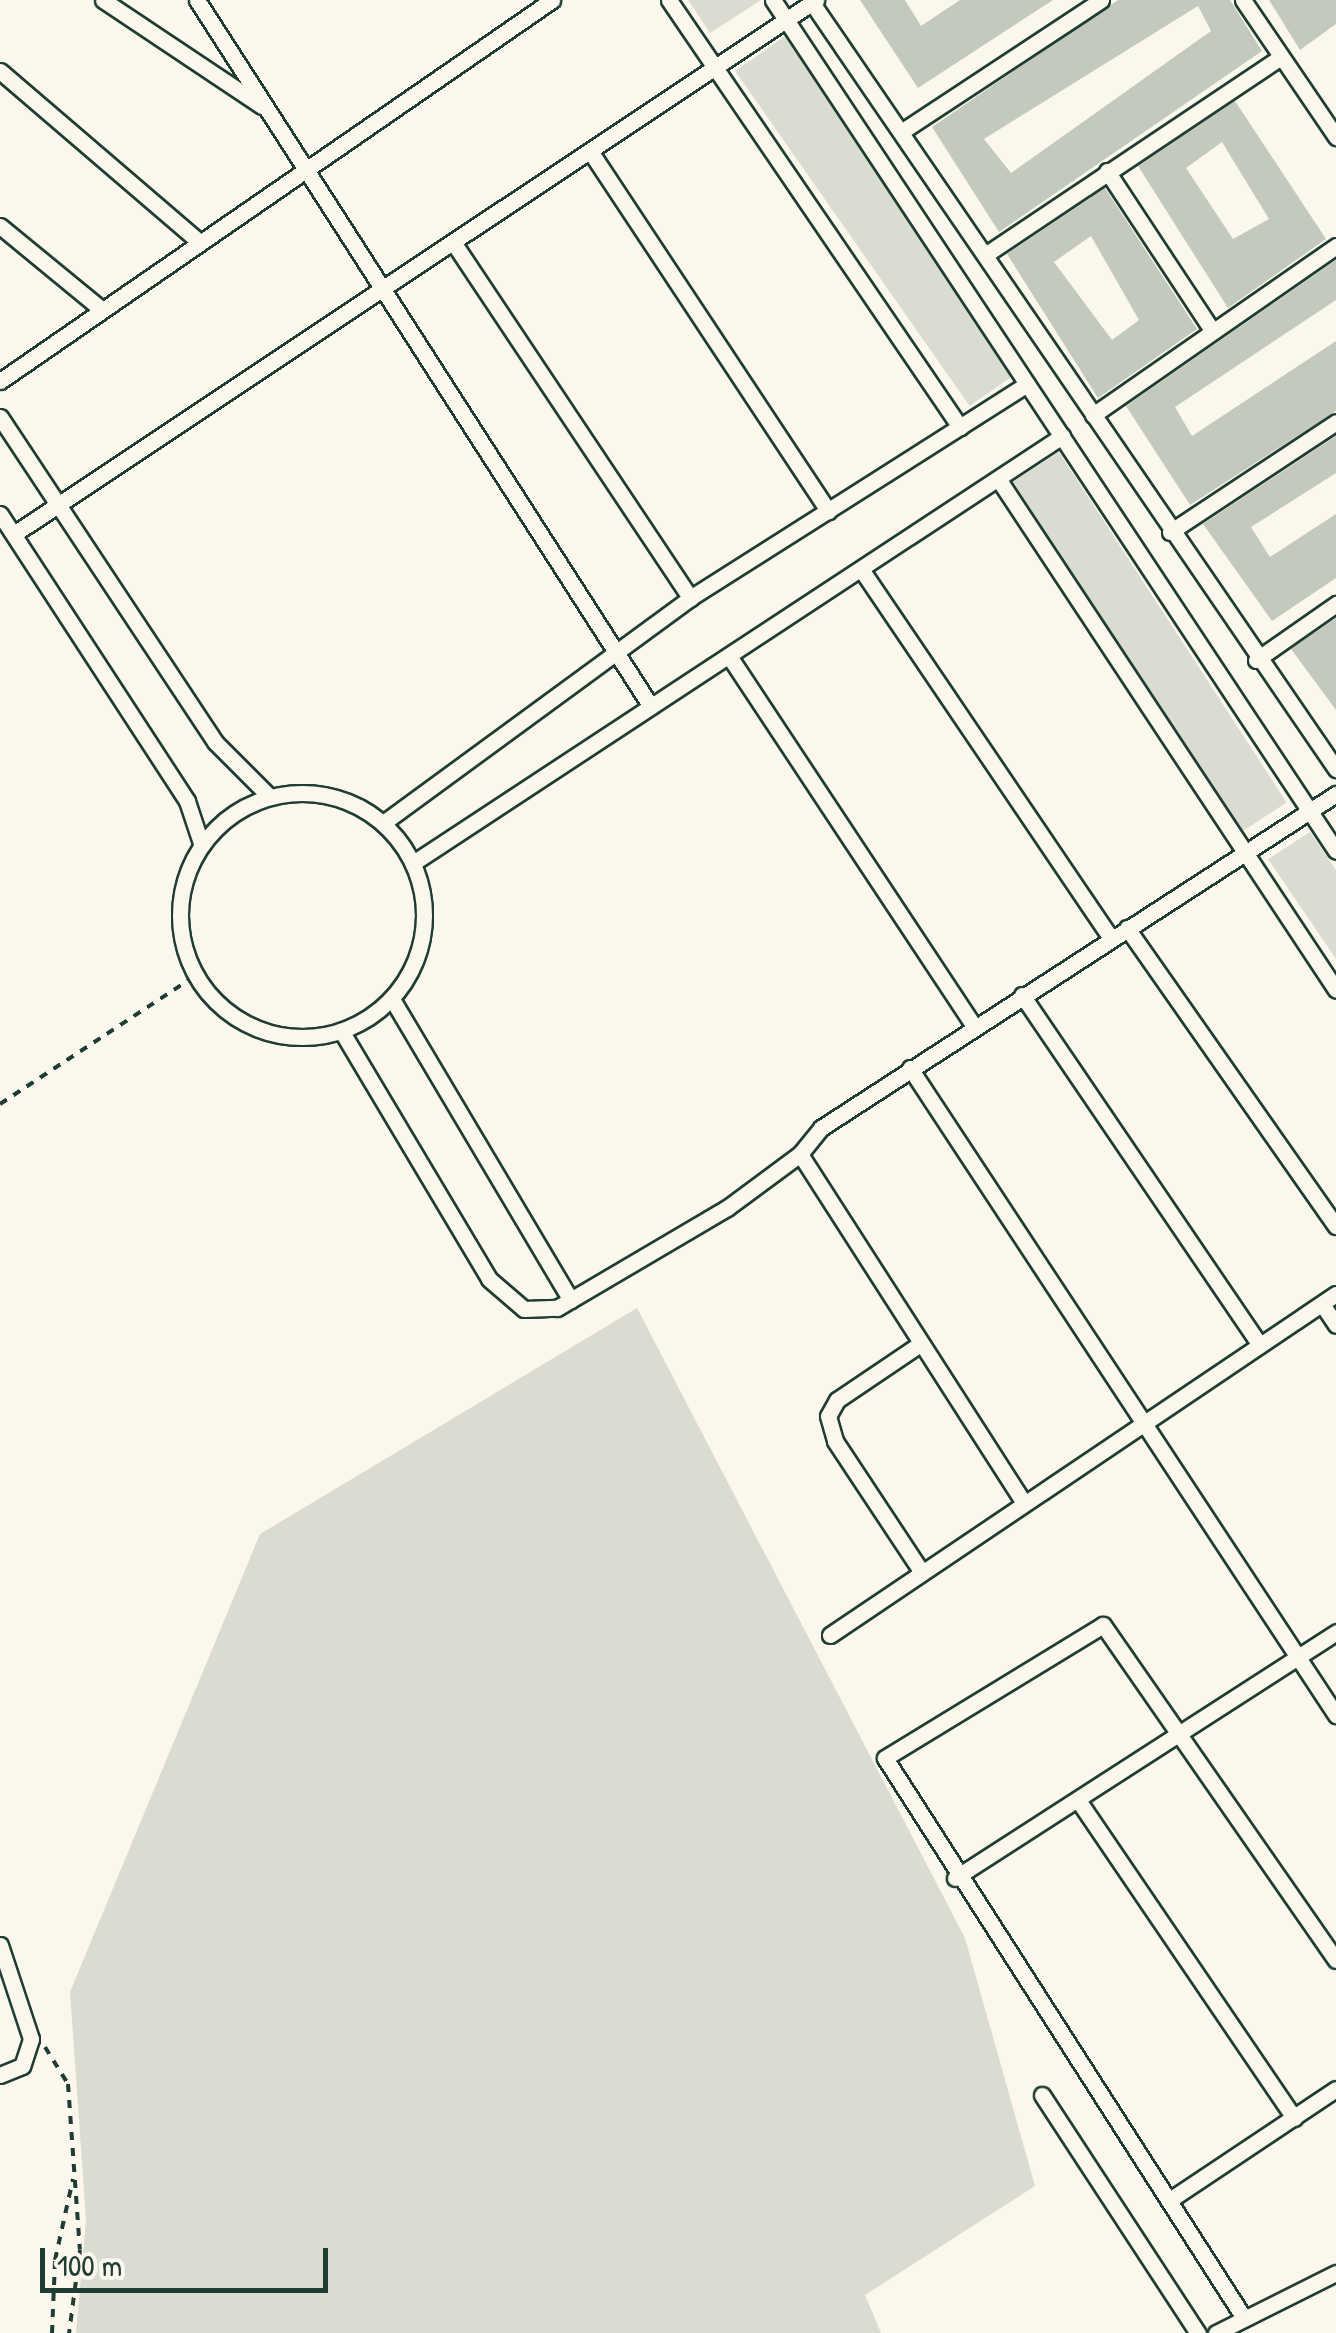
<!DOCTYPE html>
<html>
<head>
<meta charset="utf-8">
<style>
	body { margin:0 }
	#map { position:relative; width:1336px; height:2333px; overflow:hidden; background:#fbf7ec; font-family:"Patrick Hand",sans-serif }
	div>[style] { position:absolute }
	.green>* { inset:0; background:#dbdcd1; transform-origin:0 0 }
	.building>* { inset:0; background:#c4c9be }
	.path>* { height:4px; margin-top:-2px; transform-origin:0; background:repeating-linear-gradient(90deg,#1f3d34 0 8px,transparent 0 16px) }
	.roads { filter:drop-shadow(2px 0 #1f3d34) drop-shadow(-2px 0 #1f3d34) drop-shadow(0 2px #1f3d34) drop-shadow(0 -2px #1f3d34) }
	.minor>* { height:15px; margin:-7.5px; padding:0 7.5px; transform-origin:7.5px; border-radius:7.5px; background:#fbf7ec }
	.minor>.ring { margin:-7.5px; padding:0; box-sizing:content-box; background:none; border:15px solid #fbf7ec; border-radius:50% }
	span { translate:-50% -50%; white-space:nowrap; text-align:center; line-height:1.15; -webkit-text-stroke:8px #fbf7ec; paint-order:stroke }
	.scale { position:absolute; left:40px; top:2248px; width:288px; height:45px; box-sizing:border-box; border:5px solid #1f3d34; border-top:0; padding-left:12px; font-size:30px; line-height:35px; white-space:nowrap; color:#1f3d34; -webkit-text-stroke:8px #fbf7ec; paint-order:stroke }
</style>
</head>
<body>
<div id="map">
	<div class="green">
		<i style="clip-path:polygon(688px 0,761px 0,710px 33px)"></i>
		<i style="left:785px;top:36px;width:409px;height:61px;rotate:55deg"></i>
		<i style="left:1059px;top:452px;width:418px;height:55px;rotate:57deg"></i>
		<i style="clip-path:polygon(1310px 832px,1336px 870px,1336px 959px,1268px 859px)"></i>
		<i style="clip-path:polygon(637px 1308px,965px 1938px,1035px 2186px,865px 2295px,881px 2333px,76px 2333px,86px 2220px,70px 1992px,260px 1534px)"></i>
	</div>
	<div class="building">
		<i style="clip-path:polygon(860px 0,905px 0,921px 26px,960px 0,1053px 0,918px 88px)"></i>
		<i style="clip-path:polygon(evenodd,1118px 0,1230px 0,1262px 51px,999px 232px,932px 127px,1118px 0,1198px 6px,1211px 31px,1011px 173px,984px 139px,1198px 6px)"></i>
		<i style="clip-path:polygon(1269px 0,1336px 0,1336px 24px,1300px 50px)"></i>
		<i style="clip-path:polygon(evenodd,1235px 101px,1326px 239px,1228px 308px,1138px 166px,1235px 101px,1222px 142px,1269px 219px,1233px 239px,1186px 168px,1222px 142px)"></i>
		<i style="clip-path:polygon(evenodd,1105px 188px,1197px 329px,1098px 398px,1007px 254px,1105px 188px,1091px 236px,1139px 320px,1112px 340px,1054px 262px,1091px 236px)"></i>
		<i style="clip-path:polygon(1336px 260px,1336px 300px,1175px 407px,1192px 436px,1336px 341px,1336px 411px,1190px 505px,1126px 406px)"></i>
		<i style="clip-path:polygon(1336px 436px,1336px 473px,1251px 527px,1270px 557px,1336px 514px,1336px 578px,1272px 621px,1203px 524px)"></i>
		<i style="clip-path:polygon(1336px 618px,1336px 710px,1291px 649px)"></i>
	</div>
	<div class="path">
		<i style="left:0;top:1104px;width:233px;rotate:-33.3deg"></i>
		<i style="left:45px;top:2047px;width:44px;rotate:58.1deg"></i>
		<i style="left:68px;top:2084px;width:166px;rotate:85.9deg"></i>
		<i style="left:80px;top:2250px;width:84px;rotate:97.5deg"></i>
		<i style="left:52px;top:2333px;width:73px;rotate:-87.6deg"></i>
		<i style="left:55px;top:2260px;width:83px;rotate:-77.5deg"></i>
	</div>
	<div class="roads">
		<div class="minor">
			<i style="left:103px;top:0;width:191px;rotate:33.7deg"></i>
			<i style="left:197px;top:0;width:838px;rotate:57.28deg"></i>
			<i style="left:669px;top:0;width:517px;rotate:55.73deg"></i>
			<i style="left:773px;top:0;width:1020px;rotate:56.51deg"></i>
			<i style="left:810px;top:0;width:932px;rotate:55.63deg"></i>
			<i style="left:1243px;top:0;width:166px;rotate:55.8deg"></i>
			<i style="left:0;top:71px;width:260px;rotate:40.6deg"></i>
			<i style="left:904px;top:130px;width:236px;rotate:-33.4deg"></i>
			<i style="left:590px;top:151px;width:432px;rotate:56.5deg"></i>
			<i style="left:1107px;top:171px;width:191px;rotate:56.6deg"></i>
			<i style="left:0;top:226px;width:129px;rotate:39.4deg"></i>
			<i style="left:453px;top:242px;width:428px;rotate:56.3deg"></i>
			<i style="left:985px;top:255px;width:356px;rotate:-33.8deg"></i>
			<i style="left:0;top:381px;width:671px;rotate:-34.61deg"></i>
			<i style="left:1093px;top:415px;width:296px;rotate:-34.8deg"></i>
			<i style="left:0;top:417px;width:390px;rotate:56.5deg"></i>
			<i style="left:215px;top:742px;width:76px;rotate:45deg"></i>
			<i style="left:999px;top:480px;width:611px;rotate:56.54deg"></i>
			<i style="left:0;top:514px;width:343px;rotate:56.9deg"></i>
			<i style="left:187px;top:801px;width:44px;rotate:71.6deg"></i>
			<i style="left:1170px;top:532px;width:199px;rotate:-33.5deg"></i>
			<i style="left:14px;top:534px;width:964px;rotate:-33.66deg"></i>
			<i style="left:863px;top:572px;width:442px;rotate:55.9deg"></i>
			<i style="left:729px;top:656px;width:444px;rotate:56.5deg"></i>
			<i style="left:1256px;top:660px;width:98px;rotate:-35deg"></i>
			<i class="ring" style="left:180px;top:793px;width:229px;height:229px"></i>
			<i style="left:383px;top:823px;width:381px;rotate:-36.2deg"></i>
			<i style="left:690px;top:598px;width:399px;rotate:-32.4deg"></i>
			<i style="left:413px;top:863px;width:777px;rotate:-33.34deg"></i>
			<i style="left:1127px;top:928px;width:364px;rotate:55deg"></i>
			<i style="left:1022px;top:995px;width:423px;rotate:55.8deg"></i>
			<i style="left:392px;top:999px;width:350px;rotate:59.3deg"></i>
			<i style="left:342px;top:1032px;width:287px;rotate:59.2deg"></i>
			<i style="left:489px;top:1279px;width:46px;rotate:40.6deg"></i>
			<i style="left:524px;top:1309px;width:33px;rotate:-2deg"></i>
			<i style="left:557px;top:1308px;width:197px;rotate:-30.5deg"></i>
			<i style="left:727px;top:1208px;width:91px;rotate:-36.5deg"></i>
			<i style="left:800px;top:1154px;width:33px;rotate:-51deg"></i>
			<i style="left:821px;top:1128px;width:614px;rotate:-32.97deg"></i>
			<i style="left:910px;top:1068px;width:775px;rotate:56.64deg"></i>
			<i style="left:800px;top:1154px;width:411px;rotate:57.3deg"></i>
			<i style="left:1322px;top:1304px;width:25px;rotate:56deg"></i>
			<i style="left:920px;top:1344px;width:100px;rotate:146deg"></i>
			<i style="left:837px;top:1400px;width:18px;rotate:119deg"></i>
			<i style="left:828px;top:1416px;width:26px;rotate:74deg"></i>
			<i style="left:835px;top:1441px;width:156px;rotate:56.5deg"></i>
			<i style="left:830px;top:1635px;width:610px;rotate:-33.98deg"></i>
			<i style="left:1080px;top:1803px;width:381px;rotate:55.8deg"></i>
			<i style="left:955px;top:1878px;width:454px;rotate:-32.8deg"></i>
			<i style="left:0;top:1945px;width:99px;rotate:71.7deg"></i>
			<i style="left:31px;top:2039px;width:28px;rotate:108deg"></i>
			<i style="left:22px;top:2066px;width:24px;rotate:158deg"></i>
			<i style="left:1042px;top:2095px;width:285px;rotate:56.8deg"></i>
			<i style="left:1171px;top:2199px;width:198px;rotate:-33.7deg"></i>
			<i style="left:1244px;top:2318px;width:665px;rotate:-122.66deg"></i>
			<i style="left:885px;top:1758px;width:255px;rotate:-31.4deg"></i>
			<i style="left:1103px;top:1625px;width:408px;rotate:55.2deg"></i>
			<i style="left:1216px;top:2333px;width:134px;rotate:-26.6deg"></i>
		</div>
	</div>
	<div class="scale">100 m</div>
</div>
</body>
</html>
